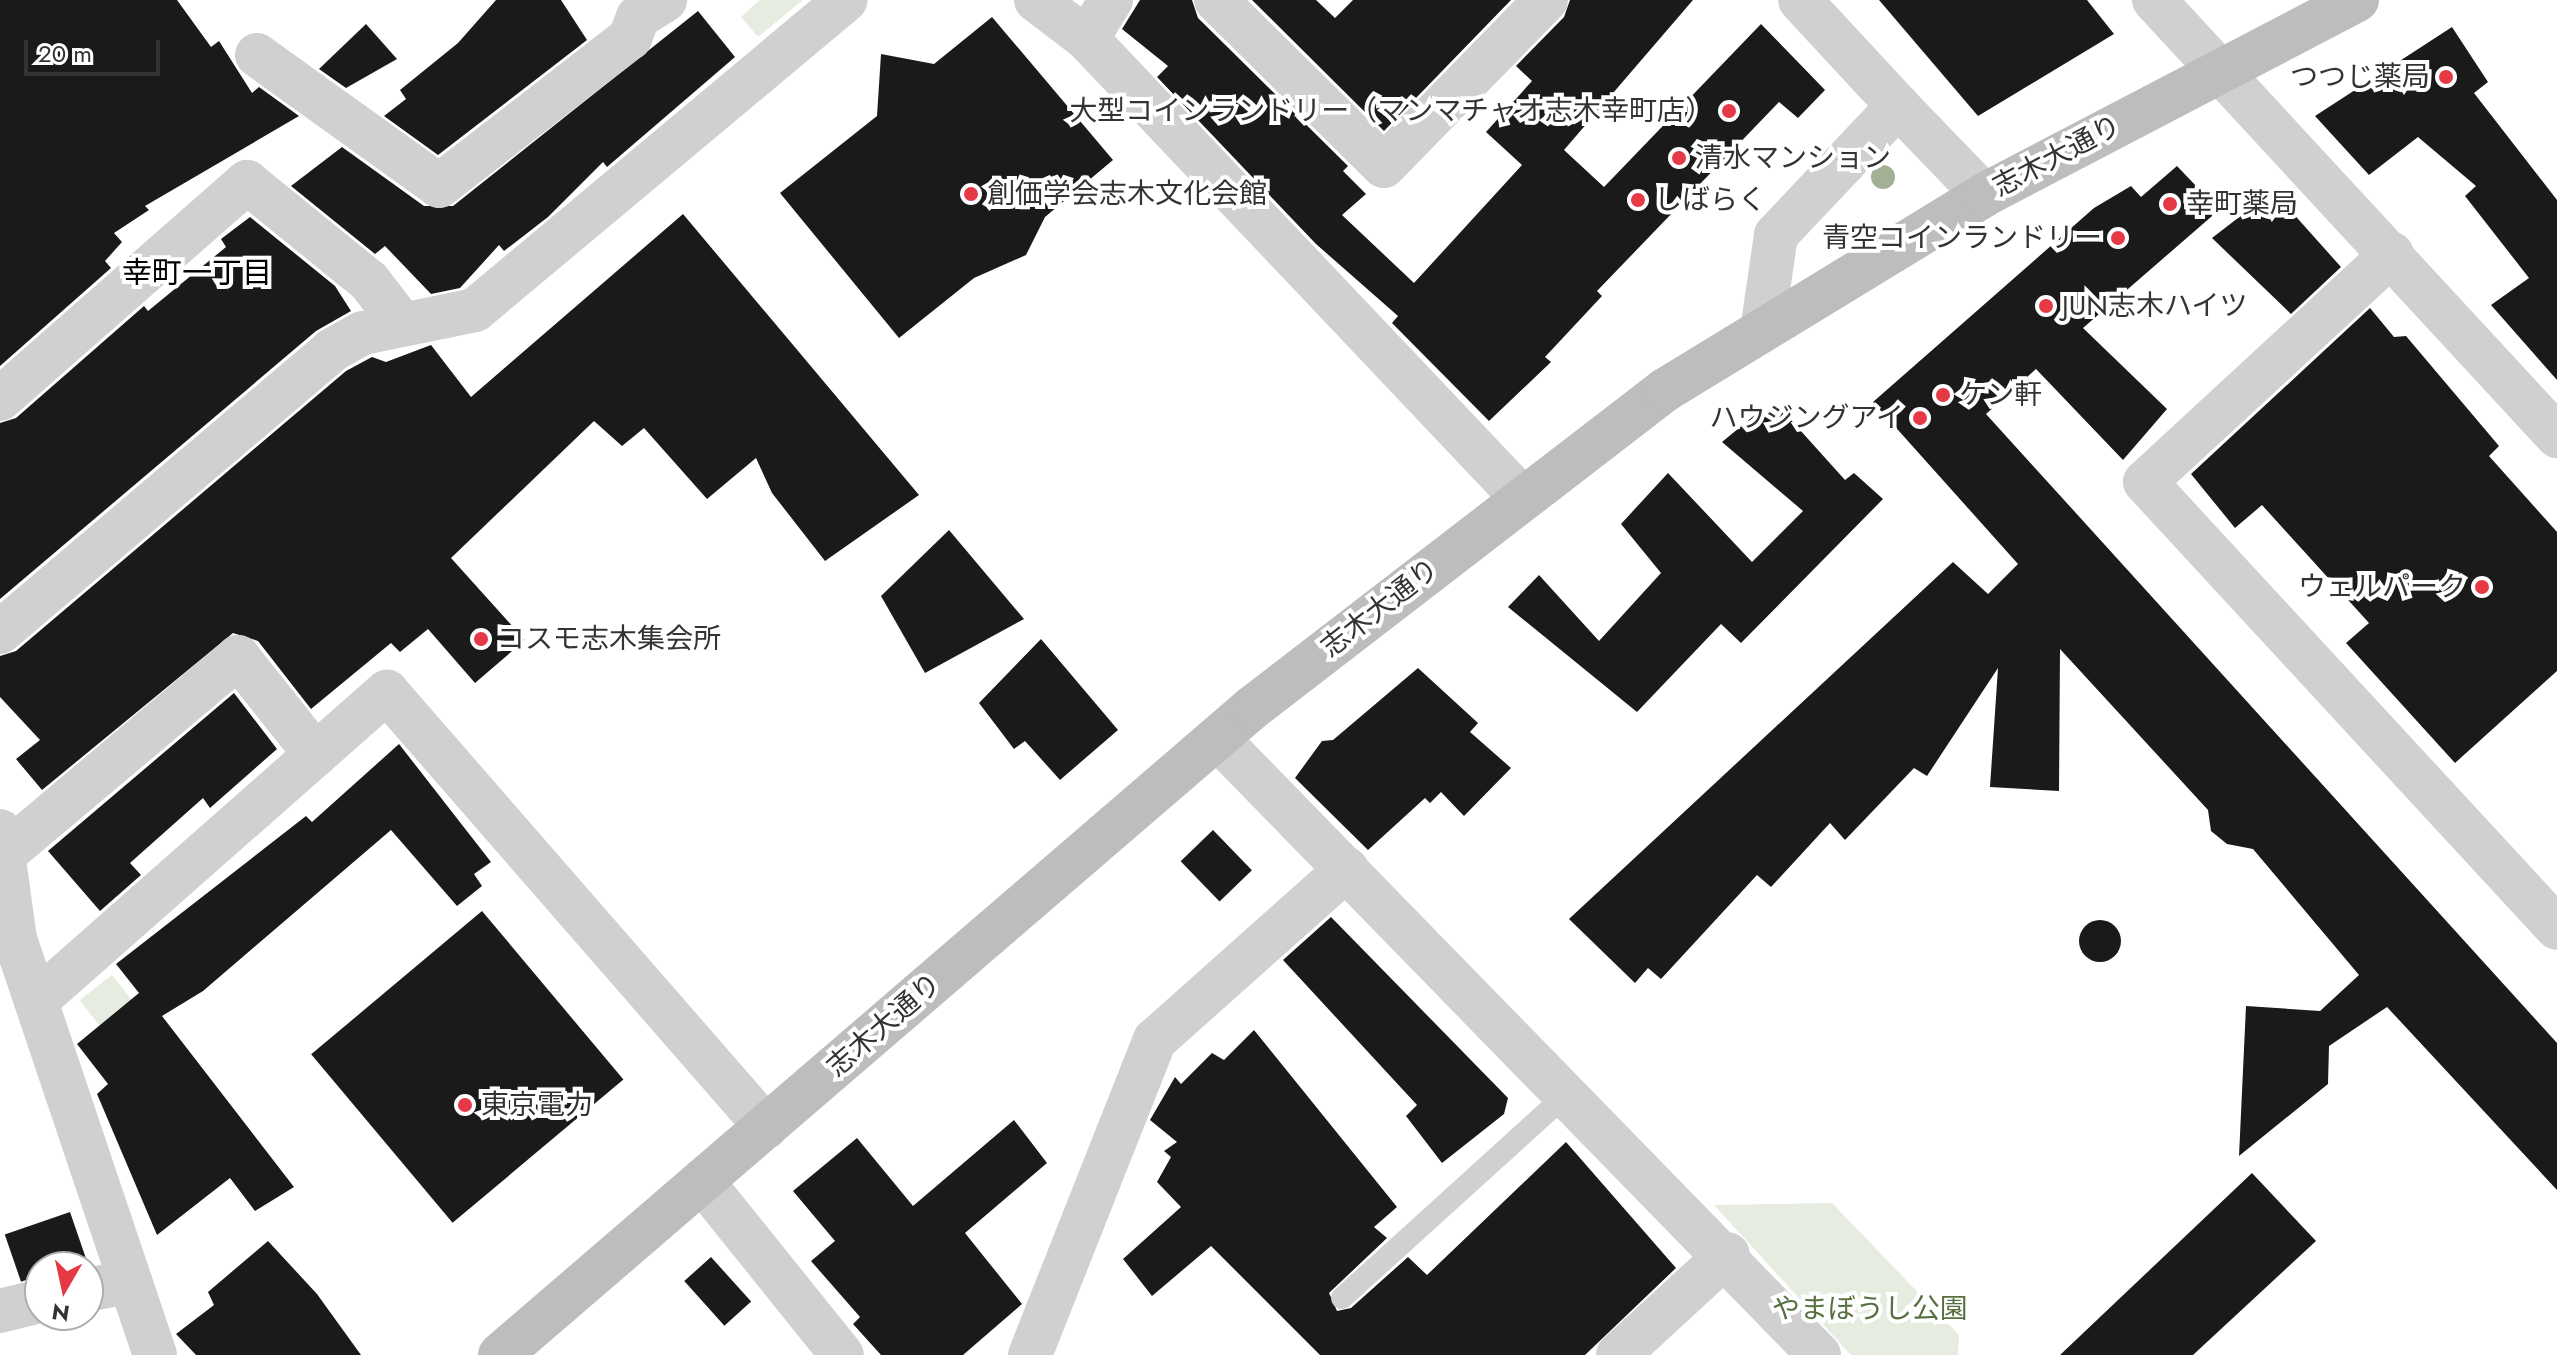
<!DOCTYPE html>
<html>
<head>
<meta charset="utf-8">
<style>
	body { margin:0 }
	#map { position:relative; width:2557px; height:1355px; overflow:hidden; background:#fff; font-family:Jost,"Noto Sans JP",sans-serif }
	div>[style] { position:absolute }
	.green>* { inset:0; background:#e6ecdf; transform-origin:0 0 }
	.building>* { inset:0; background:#1a1a1a; transform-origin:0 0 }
	.round { border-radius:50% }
	.service>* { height:22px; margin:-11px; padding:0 11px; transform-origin:11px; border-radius:11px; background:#d0d0d0 }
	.minor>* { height:44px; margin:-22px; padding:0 22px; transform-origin:22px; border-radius:22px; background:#d0d0d0 }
	.secondary>* { height:44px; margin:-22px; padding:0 22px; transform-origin:22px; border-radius:22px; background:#bdbdbd }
	.trees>* { width:24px; height:24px; margin:-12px; border-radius:50%; background:#a2b095 }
	.dots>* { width:22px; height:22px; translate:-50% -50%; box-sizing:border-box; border:4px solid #fff; border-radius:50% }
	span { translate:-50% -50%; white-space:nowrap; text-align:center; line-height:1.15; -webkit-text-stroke:8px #fff; paint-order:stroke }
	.poi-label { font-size:28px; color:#333 }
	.right { translate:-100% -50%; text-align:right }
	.left { translate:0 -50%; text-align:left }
	.street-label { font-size:28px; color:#333 }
	.park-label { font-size:28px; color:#56703f }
	.neighbourhood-label { font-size:30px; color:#000 }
	.north { position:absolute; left:24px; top:1251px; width:80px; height:80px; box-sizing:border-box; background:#fff; border:2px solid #adadad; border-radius:50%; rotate:189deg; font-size:22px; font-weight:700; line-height:32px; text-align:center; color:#333 }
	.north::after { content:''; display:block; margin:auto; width:28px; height:36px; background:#e63946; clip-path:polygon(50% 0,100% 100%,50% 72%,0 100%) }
	.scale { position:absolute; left:24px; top:40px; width:136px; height:36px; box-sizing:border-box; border:4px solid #333; border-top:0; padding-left:10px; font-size:24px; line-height:28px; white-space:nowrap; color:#333; -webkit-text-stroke:6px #fff; paint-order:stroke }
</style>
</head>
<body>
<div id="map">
	<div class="green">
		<i style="clip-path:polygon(760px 0,803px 0,758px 37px,741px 17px)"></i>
		<i style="left:112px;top:975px;width:61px;height:41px;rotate:52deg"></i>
		<i style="clip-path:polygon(1832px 1203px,1959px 1335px,1958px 1355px,1851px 1355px,1714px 1205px)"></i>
	</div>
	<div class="building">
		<i style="clip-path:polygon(0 0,177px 0,211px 47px,219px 41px,252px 93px,259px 87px,299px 116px,145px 206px,149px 210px,114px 233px,122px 242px,105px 261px,111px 268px,0 366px)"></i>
		<i style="clip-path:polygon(496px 0,561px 0,587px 40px,438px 155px,384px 116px,406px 99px,400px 90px,458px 43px)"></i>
		<i style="clip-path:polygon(1140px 0,1192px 0,1198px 18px,1348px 166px,1343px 171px,1366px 194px,1342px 215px,1414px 283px,1522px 165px,1486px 132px,1532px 81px,1516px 66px,1564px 17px,1570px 0,1693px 0,1564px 150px,1604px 187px,1761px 24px,1825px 90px,1798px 118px,1779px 102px,1597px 291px,1602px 296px,1545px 357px,1551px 362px,1489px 421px,1392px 323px,1398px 316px,1316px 244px,1157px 77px,1168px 66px,1122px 29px)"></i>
		<i style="clip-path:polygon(1252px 0,1316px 0,1335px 18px,1353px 0,1511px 0,1384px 131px)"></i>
		<i style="clip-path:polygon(1879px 0,2087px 0,2114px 34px,1978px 116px)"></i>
		<i style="clip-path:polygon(698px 11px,735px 57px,607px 167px,603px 162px,548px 217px,504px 251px,499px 245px,460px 288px,431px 294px,385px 246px,375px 254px,291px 186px,342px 147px,424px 206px,453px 206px)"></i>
		<i style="clip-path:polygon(992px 17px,1113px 160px,1045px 217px,1026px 255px,974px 278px,899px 338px,780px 193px,877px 116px,881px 54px,934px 64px)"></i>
		<i style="clip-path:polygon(366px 24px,397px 59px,346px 88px,319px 69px)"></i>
		<i style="clip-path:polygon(2452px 27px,2488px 82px,2474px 93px,2557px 200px,2557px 380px,2491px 305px,2529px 278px,2465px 196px,2476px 186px,2418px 137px,2369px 175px,2315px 116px)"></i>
		<i style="clip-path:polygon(2177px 166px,2219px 210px,2083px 328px,2167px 409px,2123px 460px,2036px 369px,1986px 414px,2557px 1043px,2557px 1190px,2387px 1007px,2329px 1046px,2328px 1084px,2239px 1156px,2246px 1006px,2320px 1011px,2359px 975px,2253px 849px,2227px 844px,2211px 831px,2208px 810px,2060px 649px,2059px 791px,1990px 787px,1998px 668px,1927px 776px,1914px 768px,1845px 840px,1830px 823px,1771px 887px,1757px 875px,1661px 979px,1648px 968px,1635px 983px,1569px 919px,1953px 562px,1988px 594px,2018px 564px,1873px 402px,2094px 208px,2131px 186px,2141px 197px)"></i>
		<i style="clip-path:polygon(2273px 191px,2341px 267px,2291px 314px,2212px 238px)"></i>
		<i style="clip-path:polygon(683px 214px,919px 495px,825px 561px,772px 493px,756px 458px,707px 499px,644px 428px,622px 446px,594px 421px,451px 558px,525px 640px,475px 683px,428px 629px,400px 652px,391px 643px,311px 709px,258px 641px,233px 633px,42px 790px,16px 759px,40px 740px,0 697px,0 656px,16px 651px,346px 371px,372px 357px,386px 362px,431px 345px,471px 397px)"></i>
		<i style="clip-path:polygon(250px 217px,335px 286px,351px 311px,316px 331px,0 599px,0 423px,16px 418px,144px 306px,148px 311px,226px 247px,221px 239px)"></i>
		<i style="clip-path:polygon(2370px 308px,2394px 337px,2406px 336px,2499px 446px,2489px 456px,2557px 532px,2557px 671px,2455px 763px,2346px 643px,2369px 623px,2262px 505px,2235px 528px,2191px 474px)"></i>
		<i style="clip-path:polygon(1762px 409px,1782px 410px,1845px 480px,1854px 473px,1883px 499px,1741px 643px,1721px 624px,1637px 712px,1508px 607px,1539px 575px,1599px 641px,1661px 573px,1621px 524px,1668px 473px,1752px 562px,1803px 511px,1722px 442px)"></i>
		<i style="clip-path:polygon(949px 530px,1024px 619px,925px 673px,881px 596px)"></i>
		<i style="clip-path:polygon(1041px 639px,1118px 730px,1060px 780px,1025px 741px,1014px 749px,979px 703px)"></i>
		<i style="clip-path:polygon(1418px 668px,1478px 723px,1470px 732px,1511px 768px,1464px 816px,1441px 792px,1430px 803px,1425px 798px,1368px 850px,1295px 778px,1322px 741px,1333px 740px)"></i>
		<i style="clip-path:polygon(234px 693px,277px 749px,210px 808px,203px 798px,130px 863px,141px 875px,100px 911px,48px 851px)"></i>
		<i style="clip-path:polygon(399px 744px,491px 862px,474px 874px,482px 886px,457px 906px,391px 830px,203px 991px,162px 1016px,294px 1187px,255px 1211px,230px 1178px,157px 1235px,97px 1094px,108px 1084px,77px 1044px,139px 993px,116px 964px,306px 816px,312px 822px)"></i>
		<i style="left:1213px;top:830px;width:56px;height:45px;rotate:46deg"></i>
		<i style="left:482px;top:911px;width:220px;height:223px;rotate:50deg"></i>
		<i style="clip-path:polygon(1331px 917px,1508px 1098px,1504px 1114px,1442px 1163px,1406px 1116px,1417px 1105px,1283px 960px)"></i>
		<i class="round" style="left:2079px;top:920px;width:42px;height:42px"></i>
		<i style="clip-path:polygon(1254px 1030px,1397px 1207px,1374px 1227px,1387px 1238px,1329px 1293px,1337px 1311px,1351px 1308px,1408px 1257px,1427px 1275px,1566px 1142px,1676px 1268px,1585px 1355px,1320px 1355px,1211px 1246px,1152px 1296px,1123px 1259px,1181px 1207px,1157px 1182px,1171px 1157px,1164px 1151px,1177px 1142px,1150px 1120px,1175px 1077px,1181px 1084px,1212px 1053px,1224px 1060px)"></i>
		<i style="clip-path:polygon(1014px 1120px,1047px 1163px,965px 1233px,1022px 1304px,963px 1355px,881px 1355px,853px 1324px,860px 1317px,811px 1261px,835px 1241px,793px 1191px,857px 1138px,913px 1206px)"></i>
		<i style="clip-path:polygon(2252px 1173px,2316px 1241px,2193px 1355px,2060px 1355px)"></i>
		<i style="left:70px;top:1212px;width:50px;height:69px;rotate:71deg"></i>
		<i style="clip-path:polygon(268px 1241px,317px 1294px,361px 1355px,196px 1355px,176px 1334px,214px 1305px,208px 1292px)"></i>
		<i style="left:711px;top:1257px;width:60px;height:36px;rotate:48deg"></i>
	</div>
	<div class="service">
		<i style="left:1342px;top:1298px;width:305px;rotate:-42.2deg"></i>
	</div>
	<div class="minor">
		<i style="left:1036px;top:0;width:64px;rotate:37.4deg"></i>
		<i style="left:1087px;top:39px;width:631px;rotate:46.54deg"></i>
		<i style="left:1216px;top:0;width:236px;rotate:44.7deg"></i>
		<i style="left:1384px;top:166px;width:232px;rotate:-45.7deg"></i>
		<i style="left:2154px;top:0;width:594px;rotate:47.25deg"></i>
		<i style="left:1087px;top:39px;width:46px;rotate:-58.4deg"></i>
		<i style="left:257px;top:55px;width:224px;rotate:35.7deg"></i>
		<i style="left:439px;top:186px;width:242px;rotate:-37.8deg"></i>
		<i style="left:630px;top:38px;width:22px;rotate:-69deg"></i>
		<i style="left:638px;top:17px;width:32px;rotate:-32deg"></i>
		<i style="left:1898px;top:106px;width:124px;rotate:46deg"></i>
		<i style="left:2392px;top:254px;width:336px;rotate:137.3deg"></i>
		<i style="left:2145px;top:482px;width:607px;rotate:47.27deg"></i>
		<i style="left:1763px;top:324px;width:90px;rotate:-81.7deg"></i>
		<i style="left:1776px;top:235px;width:178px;rotate:-46.6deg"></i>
		<i style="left:1898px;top:106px;width:144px;rotate:-132.8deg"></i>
		<i style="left:0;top:399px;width:329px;rotate:-41.3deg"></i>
		<i style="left:247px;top:182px;width:157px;rotate:39.1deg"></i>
		<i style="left:369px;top:281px;width:54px;rotate:52.5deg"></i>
		<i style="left:0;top:632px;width:436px;rotate:-40.3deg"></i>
		<i style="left:332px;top:350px;width:35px;rotate:-29deg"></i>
		<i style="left:363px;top:333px;width:114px;rotate:-11.6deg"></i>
		<i style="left:475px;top:310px;width:483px;rotate:-39.9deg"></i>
		<i style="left:1217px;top:738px;width:862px;rotate:45.7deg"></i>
		<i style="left:0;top:831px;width:109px;rotate:82.1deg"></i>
		<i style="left:15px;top:939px;width:439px;rotate:71.4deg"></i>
		<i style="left:2px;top:856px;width:309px;rotate:-40.1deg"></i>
		<i style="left:238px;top:657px;width:125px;rotate:51.5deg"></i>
		<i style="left:36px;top:1001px;width:468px;rotate:-41.4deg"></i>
		<i style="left:387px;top:692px;width:577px;rotate:48.94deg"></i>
		<i style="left:702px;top:1181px;width:223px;rotate:51.2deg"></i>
		<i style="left:88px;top:1290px;width:43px;rotate:-12.1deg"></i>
		<i style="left:0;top:1311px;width:41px;rotate:-14deg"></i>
		<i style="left:1030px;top:1355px;width:339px;rotate:-68.4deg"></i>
		<i style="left:1155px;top:1040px;width:257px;rotate:-41.7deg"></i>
		<i style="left:1618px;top:1355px;width:149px;rotate:-42.6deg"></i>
	</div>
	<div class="secondary">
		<i style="left:500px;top:1355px;width:992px;rotate:-40.71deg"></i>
		<i style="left:1252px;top:708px;width:521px;rotate:-37.6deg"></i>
		<i style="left:1665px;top:390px;width:374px;rotate:-31.4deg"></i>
		<i style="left:1984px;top:195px;width:421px;rotate:-27.6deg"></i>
	</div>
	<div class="trees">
		<i style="left:1883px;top:177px"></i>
	</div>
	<div class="dots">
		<i style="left:2446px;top:77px;background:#e63946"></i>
		<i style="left:1729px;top:111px;background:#e63946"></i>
		<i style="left:1679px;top:158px;background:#e63946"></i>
		<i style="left:971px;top:194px;background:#e63946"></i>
		<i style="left:1638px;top:200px;background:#e63946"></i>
		<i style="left:2170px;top:204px;background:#e63946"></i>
		<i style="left:2118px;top:238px;background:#e63946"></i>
		<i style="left:2046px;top:306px;background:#e63946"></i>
		<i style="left:1943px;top:395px;background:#e63946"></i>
		<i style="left:1920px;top:418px;background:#e63946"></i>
		<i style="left:2482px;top:587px;background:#e63946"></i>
		<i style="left:481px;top:639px;background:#e63946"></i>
		<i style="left:465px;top:1105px;background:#e63946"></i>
	</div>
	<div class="poi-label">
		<span class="right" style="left:2430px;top:77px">つつじ薬局</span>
		<span class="right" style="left:1713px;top:111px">大型コインランドリー（マンマチャオ志木幸町店）</span>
		<span class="left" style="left:1695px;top:158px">清水マンション</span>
		<span class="left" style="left:987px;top:194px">創価学会志木文化会館</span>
		<span class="left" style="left:1654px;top:200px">しばらく</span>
		<span class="left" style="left:2186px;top:204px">幸町薬局</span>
		<span class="right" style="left:2102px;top:238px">青空コインランドリー</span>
		<span class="left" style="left:2062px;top:306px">JUN志木ハイツ</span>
		<span class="left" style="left:1959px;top:395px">ケン軒</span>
		<span class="right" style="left:1904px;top:418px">ハウジングアイ</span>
		<span class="right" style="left:2466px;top:587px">ウェルパーク</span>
		<span class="left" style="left:497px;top:639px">コスモ志木集会所</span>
		<span class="left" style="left:481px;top:1105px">東京電力</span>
	</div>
	<div class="street-label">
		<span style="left:2057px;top:156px;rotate:-28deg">志木大通り</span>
		<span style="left:1380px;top:608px;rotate:-38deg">志木大通り</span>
		<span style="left:884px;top:1025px;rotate:-41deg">志木大通り</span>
	</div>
	<div class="park-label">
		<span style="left:1870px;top:1309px">やまぼうし公園</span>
	</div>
	<div class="neighbourhood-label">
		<span style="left:197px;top:273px">幸町一丁目</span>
	</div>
	<div class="north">N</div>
	<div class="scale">20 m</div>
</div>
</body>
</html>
